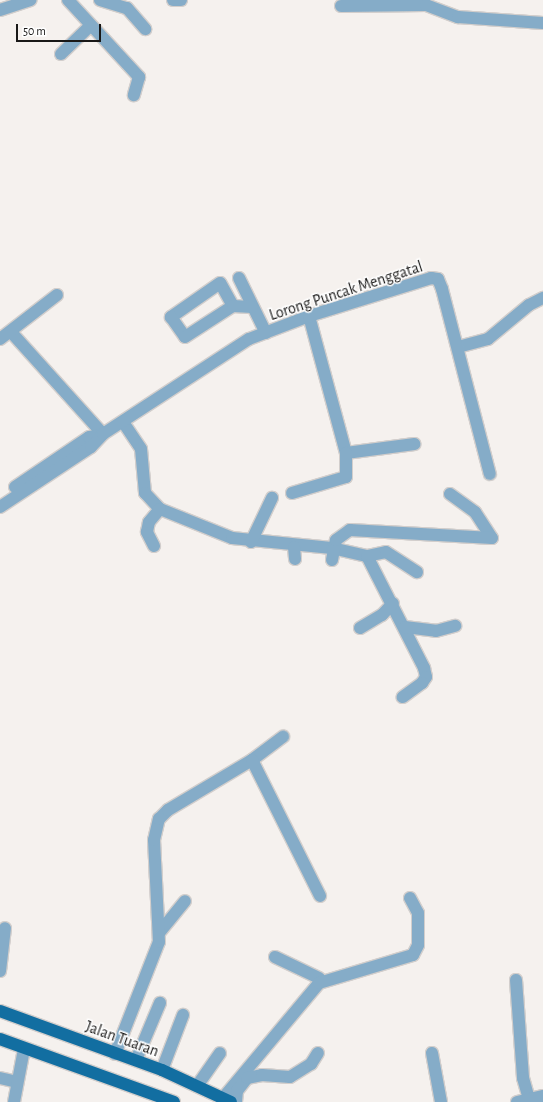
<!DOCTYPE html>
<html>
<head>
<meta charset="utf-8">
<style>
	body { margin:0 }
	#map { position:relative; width:543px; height:1102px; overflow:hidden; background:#f5f1ee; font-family:"Alegreya Sans",sans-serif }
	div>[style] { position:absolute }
	.roads { filter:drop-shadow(1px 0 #d2cecc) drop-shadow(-1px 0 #d2cecc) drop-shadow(0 1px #d2cecc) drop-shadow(0 -1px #d2cecc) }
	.minor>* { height:12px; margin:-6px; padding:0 6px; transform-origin:6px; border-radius:6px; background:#85acc8 }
	.major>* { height:12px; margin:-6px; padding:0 6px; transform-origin:6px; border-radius:6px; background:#126ea1 }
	span { translate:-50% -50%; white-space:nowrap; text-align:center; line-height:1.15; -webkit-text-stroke:3px #fff; paint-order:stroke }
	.street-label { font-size:16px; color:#191817 }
	.scale { position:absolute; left:16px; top:24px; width:85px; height:18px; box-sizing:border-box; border:2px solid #191817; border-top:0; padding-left:5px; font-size:12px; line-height:14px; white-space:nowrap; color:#191817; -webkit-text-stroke:3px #fff; paint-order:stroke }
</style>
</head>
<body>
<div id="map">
	<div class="roads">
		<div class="minor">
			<i style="left:68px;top:0;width:105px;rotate:47.3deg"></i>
			<i style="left:139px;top:77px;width:19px;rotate:106deg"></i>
			<i style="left:100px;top:0;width:28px;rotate:17deg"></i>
			<i style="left:127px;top:8px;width:28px;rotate:49deg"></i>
			<i style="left:173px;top:0;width:8px"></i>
			<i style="left:341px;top:6px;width:85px;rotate:-0.7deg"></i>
			<i style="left:426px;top:5px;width:34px;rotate:21deg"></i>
			<i style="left:458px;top:17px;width:85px;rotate:4deg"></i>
			<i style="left:0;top:10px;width:32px;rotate:-18deg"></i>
			<i style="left:61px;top:54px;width:40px;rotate:-44deg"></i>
			<i style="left:239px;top:278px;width:61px;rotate:63.9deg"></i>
			<i style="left:233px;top:306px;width:26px;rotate:-119deg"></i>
			<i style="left:220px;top:283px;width:60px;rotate:145.2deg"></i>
			<i style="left:171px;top:317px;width:24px;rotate:55deg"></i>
			<i style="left:185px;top:337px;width:57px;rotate:-32.9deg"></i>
			<i style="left:233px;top:306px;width:19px;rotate:3deg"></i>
			<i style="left:309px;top:316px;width:142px;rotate:74.9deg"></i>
			<i style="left:346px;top:453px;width:69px;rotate:-7.5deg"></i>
			<i style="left:11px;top:332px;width:137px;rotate:48deg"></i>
			<i style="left:0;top:339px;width:72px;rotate:-37.7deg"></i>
			<i style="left:458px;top:347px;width:31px;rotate:-15deg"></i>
			<i style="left:488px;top:339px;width:53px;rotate:-39.7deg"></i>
			<i style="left:529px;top:305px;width:16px;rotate:-27deg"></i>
			<i style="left:123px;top:422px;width:32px;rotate:56deg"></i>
			<i style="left:141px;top:449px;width:44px;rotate:84.8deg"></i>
			<i style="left:145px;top:493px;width:22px;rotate:47deg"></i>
			<i style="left:160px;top:509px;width:78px;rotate:21.9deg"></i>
			<i style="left:232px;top:538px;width:100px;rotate:5.7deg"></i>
			<i style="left:332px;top:548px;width:36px;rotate:13deg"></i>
			<i style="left:367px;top:556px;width:126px;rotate:63deg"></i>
			<i style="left:424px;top:668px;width:9px;rotate:77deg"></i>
			<i style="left:426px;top:677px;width:7px;rotate:124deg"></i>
			<i style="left:422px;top:683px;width:24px;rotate:144deg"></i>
			<i style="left:15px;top:487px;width:89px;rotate:-34deg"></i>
			<i style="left:89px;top:437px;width:14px;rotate:-12deg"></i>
			<i style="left:292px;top:493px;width:56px;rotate:-16.5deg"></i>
			<i style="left:346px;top:477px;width:24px;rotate:-90deg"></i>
			<i style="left:450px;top:494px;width:31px;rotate:36deg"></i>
			<i style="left:475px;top:512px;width:31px;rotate:57deg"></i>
			<i style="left:0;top:507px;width:109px;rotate:-33.4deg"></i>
			<i style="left:91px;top:447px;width:18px;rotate:-47deg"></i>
			<i style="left:103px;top:434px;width:174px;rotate:-33.1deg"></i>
			<i style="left:249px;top:339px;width:64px;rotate:-21deg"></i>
			<i style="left:309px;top:316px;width:128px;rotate:-17.3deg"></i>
			<i style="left:431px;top:278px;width:7px;rotate:8deg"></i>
			<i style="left:438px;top:279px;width:11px;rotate:68deg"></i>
			<i style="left:442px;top:289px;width:191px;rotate:75.5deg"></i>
			<i style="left:251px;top:542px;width:49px;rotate:-64.5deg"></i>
			<i style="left:154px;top:546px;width:16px;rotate:-117deg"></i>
			<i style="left:147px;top:532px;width:10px;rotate:-79deg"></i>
			<i style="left:149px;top:522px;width:17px;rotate:-50deg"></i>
			<i style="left:294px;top:547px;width:12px;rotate:85deg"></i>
			<i style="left:367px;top:556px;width:19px;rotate:-12deg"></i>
			<i style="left:386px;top:552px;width:37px;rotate:33deg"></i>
			<i style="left:332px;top:560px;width:20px;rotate:-79deg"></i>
			<i style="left:336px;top:540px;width:17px;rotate:-36deg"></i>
			<i style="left:350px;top:530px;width:142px;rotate:3.2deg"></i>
			<i style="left:405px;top:627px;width:31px;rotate:7deg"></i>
			<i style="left:436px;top:631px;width:20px;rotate:-15deg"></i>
			<i style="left:360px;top:628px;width:26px;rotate:-31deg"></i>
			<i style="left:382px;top:615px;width:16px;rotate:-47deg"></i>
			<i style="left:252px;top:760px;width:39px;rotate:-37deg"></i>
			<i style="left:159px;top:933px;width:41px;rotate:-50.9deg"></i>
			<i style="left:275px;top:957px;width:49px;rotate:25.5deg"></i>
			<i style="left:0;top:971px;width:43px;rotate:-83.4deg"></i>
			<i style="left:516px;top:980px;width:98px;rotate:85.9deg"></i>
			<i style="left:523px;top:1078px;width:25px;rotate:74deg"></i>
			<i style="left:432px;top:1053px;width:50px;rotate:79.6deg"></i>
			<i style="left:115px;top:1054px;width:120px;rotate:-68.6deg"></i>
			<i style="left:159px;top:942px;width:102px;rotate:-92.8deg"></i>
			<i style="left:154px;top:840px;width:22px;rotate:-77deg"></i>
			<i style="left:159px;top:819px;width:13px;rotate:-45deg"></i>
			<i style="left:168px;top:810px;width:98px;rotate:-30.8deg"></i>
			<i style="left:252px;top:760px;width:152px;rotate:63.4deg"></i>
			<i style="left:136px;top:1060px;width:62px;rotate:-67.2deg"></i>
			<i style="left:162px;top:1070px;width:59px;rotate:-69.1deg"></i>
			<i style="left:0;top:1078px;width:17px;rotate:13deg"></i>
			<i style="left:197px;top:1086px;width:40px;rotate:-55.1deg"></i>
			<i style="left:223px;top:1098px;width:150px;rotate:-50.1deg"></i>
			<i style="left:319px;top:983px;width:98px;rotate:-16.6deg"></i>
			<i style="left:413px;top:955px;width:11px;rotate:-63deg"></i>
			<i style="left:418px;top:945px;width:32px;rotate:-90deg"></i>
			<i style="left:418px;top:913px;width:17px;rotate:-118deg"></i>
			<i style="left:14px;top:1102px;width:54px;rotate:-79.3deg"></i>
			<i style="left:236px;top:1102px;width:11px;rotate:-85deg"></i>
			<i style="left:237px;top:1091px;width:16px;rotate:-52deg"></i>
			<i style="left:247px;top:1078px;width:15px;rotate:-11deg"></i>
			<i style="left:262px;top:1075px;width:28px;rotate:4deg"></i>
			<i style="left:290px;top:1077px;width:25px;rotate:-32deg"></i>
			<i style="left:311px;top:1064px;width:13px;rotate:-58deg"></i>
			<i style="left:517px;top:1102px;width:27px;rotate:-13deg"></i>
		</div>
		<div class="major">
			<i style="left:0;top:1011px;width:172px;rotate:20deg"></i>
			<i style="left:162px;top:1070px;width:76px;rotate:24.9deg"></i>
			<i style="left:0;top:1039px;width:185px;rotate:19.9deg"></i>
		</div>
	</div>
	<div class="street-label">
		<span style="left:346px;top:291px;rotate:-18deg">Lorong Puncak Menggatal</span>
		<span style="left:122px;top:1039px;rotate:20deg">Jalan Tuaran</span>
	</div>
	<div class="scale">50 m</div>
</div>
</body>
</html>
